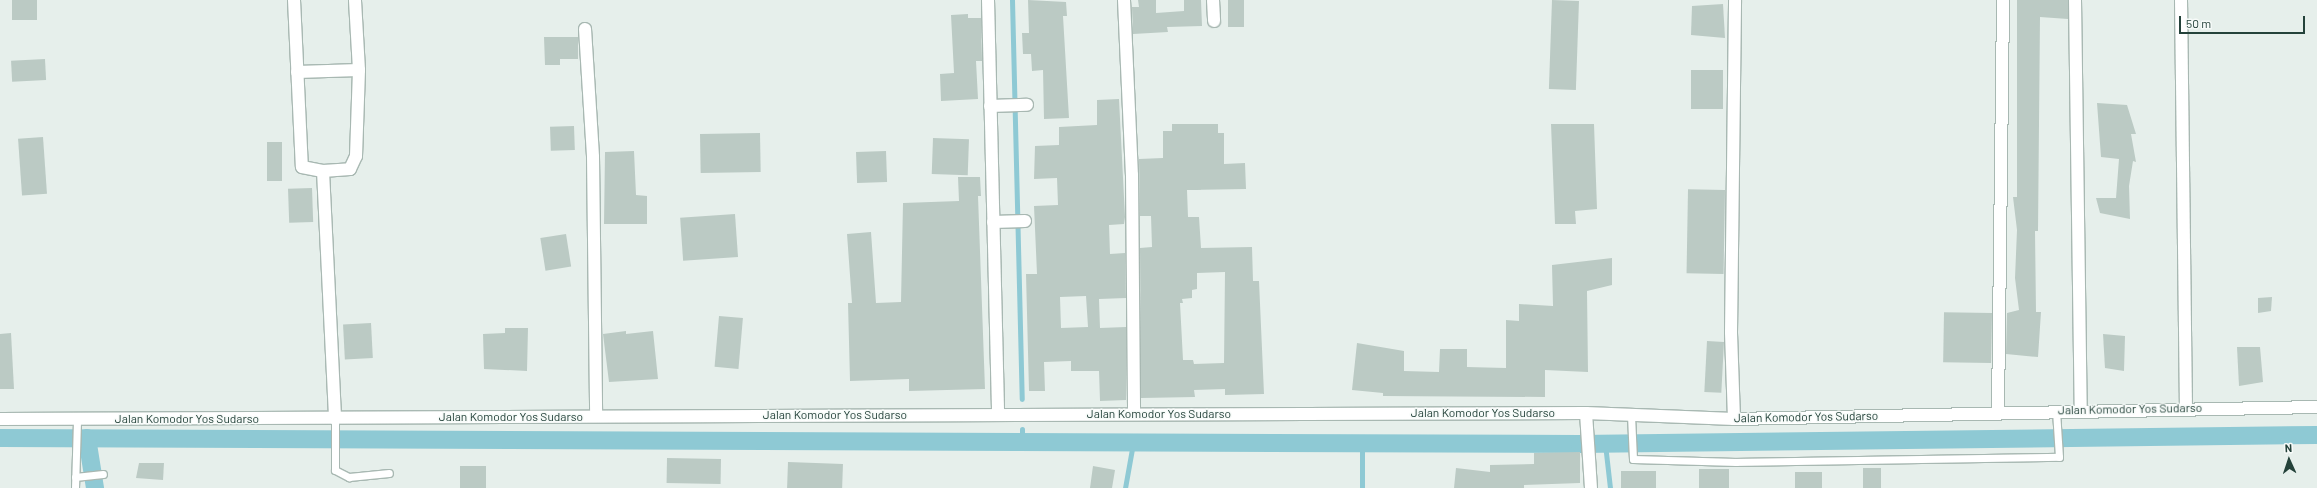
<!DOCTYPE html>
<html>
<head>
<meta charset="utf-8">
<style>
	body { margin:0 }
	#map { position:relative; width:2317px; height:488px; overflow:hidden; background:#e6efeb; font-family:Barlow,sans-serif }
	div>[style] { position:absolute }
	.stream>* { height:5px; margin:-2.5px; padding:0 2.5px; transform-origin:2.5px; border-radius:2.5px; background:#8ec9d4 }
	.canal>* { height:18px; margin:-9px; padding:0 9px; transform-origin:9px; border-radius:9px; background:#8ec9d4 }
	.building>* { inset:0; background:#bbcac4; transform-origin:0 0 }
	.roads { filter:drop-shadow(1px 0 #a8b8b2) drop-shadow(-1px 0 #a8b8b2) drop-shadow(0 1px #a8b8b2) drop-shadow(0 -1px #a8b8b2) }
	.service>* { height:7px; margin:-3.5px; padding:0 3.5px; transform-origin:3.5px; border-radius:3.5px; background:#fff }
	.minor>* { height:12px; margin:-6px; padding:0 6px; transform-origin:6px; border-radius:6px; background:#fff }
	.tertiary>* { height:12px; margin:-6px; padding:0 6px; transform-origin:6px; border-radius:6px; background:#fff }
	span { translate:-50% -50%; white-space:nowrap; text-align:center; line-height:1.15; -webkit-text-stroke:3px #f7fbf9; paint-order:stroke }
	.street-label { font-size:12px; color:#24423a }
	.north { position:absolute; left:2269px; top:440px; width:40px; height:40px; -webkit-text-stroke:3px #f7fbf9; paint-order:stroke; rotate:357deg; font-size:11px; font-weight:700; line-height:16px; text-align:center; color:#24423a }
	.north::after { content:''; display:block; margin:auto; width:14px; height:18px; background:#24423a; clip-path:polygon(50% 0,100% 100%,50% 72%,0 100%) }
	.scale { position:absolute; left:2179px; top:16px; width:126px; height:18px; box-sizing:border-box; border:2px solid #24423a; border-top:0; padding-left:5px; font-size:12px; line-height:14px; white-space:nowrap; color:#24423a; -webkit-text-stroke:3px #f7fbf9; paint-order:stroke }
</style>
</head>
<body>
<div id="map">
	<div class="stream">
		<i style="left:1012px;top:0;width:399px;rotate:88.6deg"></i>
		<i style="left:1022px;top:442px;width:13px;rotate:-90deg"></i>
		<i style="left:1362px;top:444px;width:44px;rotate:90deg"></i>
		<i style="left:1605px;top:444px;width:44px;rotate:83.5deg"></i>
		<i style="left:1125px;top:488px;width:46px;rotate:-79.9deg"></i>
	</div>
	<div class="canal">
		<i style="left:0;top:438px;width:1580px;rotate:0.22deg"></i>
		<i style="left:1580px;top:444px;width:737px;rotate:-0.7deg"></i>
		<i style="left:87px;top:438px;width:51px;rotate:80.9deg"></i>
	</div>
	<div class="building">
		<i style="left:12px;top:0;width:25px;height:20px"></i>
		<i style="clip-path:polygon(1028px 0,1066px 2px,1067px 16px,1063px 16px,1069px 118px,1044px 119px,1043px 70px,1032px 71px,1031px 54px,1023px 54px,1022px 33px,1029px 33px)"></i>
		<i style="clip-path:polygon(1138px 0,1156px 0,1156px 13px,1184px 11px,1184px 0,1201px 0,1202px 26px,1167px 27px,1168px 32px,1133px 34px,1132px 7px,1139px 7px)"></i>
		<i style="left:1228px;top:0;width:16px;height:27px"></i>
		<i style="left:1552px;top:0;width:27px;height:89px;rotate:2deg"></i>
		<i style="clip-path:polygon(2017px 0,2068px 0,2068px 19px,2040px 17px,2038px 231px,2035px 231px,2036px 312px,2041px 312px,2038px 357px,2006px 354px,2007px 313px,2019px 310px,2015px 278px,2017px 230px,2013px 197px,2017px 197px)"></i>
		<i style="clip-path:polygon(1723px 4px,1725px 38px,1691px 35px,1692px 6px)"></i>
		<i style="clip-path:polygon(968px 14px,968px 18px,981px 18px,982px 61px,976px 61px,978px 99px,941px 101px,940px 74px,954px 73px,951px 15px)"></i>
		<i style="clip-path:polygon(544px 37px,578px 37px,578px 59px,560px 59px,560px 65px,545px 65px)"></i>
		<i style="left:45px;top:59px;width:21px;height:34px;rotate:87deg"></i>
		<i style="left:1691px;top:70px;width:32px;height:39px"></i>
		<i style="clip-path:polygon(evenodd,1119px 99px,1125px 217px,1124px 224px,1109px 225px,1110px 254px,1125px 253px,1126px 298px,1099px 299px,1100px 328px,1126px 327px,1126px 400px,1100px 401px,1099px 371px,1071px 371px,1071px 361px,1044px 362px,1045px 391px,1029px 391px,1026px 274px,1037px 274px,1034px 206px,1058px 205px,1057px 178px,1034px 179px,1035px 146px,1059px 145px,1059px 127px,1097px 125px,1097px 100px,1119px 99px,1086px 296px,1088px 327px,1061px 328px,1060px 297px,1086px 296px)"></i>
		<i style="clip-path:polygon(2097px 103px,2127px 105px,2136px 134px,2131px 134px,2136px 162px,2133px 161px,2129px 186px,2130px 219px,2100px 213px,2096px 198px,2116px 198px,2119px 159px,2101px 157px)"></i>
		<i style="clip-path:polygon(evenodd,1172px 124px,1218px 124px,1218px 133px,1224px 133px,1224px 164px,1245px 163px,1246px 189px,1187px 190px,1188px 217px,1199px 217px,1201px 248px,1252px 247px,1253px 281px,1259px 281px,1264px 394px,1225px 395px,1225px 389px,1194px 390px,1195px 397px,1141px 398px,1140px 248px,1152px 247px,1151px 216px,1140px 216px,1139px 159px,1163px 158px,1163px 131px,1172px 131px,1172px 124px,1225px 272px,1224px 363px,1194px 364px,1193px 360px,1183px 360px,1180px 303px,1183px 303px,1182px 299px,1192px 298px,1192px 290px,1197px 289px,1197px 273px,1225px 272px)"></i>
		<i style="clip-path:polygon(1551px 124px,1594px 124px,1597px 209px,1575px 211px,1576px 224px,1555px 224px)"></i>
		<i style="left:574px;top:126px;width:24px;height:24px;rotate:88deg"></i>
		<i style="left:760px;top:133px;width:39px;height:60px;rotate:89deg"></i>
		<i style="left:43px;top:137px;width:57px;height:25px;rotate:86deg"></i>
		<i style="left:933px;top:138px;width:36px;height:36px;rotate:2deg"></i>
		<i style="left:267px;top:142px;width:15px;height:39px"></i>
		<i style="clip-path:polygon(634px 151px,636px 195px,647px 196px,647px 224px,604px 224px,605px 152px)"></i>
		<i style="left:886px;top:151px;width:31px;height:30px;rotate:88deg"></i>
		<i style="clip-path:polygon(958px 177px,980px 177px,981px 196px,978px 196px,985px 389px,909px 391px,909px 379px,850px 381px,848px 303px,852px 303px,847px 234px,871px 232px,876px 303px,901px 302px,903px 203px,959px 201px)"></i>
		<i style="left:312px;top:188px;width:34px;height:24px;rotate:88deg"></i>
		<i style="left:1725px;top:190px;width:84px;height:37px;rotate:91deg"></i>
		<i style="left:735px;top:214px;width:43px;height:55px;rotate:86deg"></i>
		<i style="left:566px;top:234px;width:33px;height:26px;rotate:81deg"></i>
		<i style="clip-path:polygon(1612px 258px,1612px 285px,1587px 291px,1588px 372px,1545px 370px,1545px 397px,1383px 396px,1383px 393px,1352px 390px,1357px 343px,1404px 351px,1404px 371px,1439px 372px,1440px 349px,1467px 349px,1467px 367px,1506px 368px,1506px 320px,1519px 321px,1519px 304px,1553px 306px,1552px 265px)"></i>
		<i style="clip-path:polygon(2272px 297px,2271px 311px,2258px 313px,2258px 298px)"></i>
		<i style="left:1992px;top:313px;width:50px;height:48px;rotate:91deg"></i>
		<i style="left:719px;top:316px;width:24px;height:51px;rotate:5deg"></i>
		<i style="left:371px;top:323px;width:35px;height:28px;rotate:87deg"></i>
		<i style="clip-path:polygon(505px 328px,528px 328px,527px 371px,484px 369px,483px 334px,505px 333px)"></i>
		<i style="clip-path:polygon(626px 331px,626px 334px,653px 331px,658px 379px,609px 382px,603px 334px)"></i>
		<i style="clip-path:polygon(11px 333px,14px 389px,0 389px,0 334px)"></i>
		<i style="clip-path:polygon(2103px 334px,2125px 336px,2124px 371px,2105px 368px)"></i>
		<i style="left:1707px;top:341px;width:17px;height:51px;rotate:3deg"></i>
		<i style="clip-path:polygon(2237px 347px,2260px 347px,2263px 382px,2239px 386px)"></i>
		<i style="clip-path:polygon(1580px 452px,1580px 483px,1524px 485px,1524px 488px,1454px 488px,1456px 468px,1490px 472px,1490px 465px,1534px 464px,1534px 453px)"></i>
		<i style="left:667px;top:458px;width:54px;height:25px;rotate:1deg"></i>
		<i style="left:788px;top:462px;width:55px;height:26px;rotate:2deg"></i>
		<i style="clip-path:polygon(139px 463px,164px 463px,163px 480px,136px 478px)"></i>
		<i style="left:486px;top:466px;width:22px;height:26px;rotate:90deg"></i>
		<i style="clip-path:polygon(1093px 466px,1115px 470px,1112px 488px,1090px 488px)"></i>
		<i style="left:1863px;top:468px;width:18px;height:20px"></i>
		<i style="left:1729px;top:469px;width:19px;height:30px;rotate:90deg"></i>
		<i style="left:1656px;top:471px;width:17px;height:35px;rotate:90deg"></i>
		<i style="left:1795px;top:472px;width:27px;height:16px"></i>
	</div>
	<div class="roads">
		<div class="service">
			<i style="left:1631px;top:415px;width:44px;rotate:87.4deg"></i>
			<i style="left:1633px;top:459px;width:103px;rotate:1.7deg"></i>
			<i style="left:1736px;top:462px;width:323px;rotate:-0.9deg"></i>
			<i style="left:2059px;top:457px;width:47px;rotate:-93.7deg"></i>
			<i style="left:335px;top:419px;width:51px;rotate:90deg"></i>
			<i style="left:335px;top:470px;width:16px;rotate:27deg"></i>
			<i style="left:349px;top:477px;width:40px;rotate:-5.7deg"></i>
			<i style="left:75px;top:477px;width:28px;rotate:-6deg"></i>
			<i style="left:75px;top:488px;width:69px;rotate:-88.3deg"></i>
		</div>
		<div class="minor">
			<i style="left:294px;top:0;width:167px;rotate:87.3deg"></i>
			<i style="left:302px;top:167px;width:21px;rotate:11deg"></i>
			<i style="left:323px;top:171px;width:248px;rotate:87.2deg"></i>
			<i style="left:988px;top:0;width:414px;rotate:88.6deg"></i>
			<i style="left:1124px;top:0;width:175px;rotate:87.4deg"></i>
			<i style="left:1132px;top:175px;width:239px;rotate:89.5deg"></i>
			<i style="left:1213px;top:0;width:21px;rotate:87deg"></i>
			<i style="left:2075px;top:0;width:410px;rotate:89.2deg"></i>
			<i style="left:2181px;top:0;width:407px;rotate:89.3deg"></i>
			<i style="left:585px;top:29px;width:128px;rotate:86.4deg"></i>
			<i style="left:593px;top:157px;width:259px;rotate:89.3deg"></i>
			<i style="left:297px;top:72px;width:62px;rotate:-1.8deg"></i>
			<i style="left:990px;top:106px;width:37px;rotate:-2deg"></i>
			<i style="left:323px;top:171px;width:27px;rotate:-4deg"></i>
			<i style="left:350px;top:169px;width:14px;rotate:-65deg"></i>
			<i style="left:356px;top:156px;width:86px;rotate:-88deg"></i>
			<i style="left:359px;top:70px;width:70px;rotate:-93.3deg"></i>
			<i style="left:993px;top:222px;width:32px;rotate:-2deg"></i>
			<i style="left:1998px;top:411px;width:411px;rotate:-89.3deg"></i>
			<i style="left:1586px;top:413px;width:75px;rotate:86.2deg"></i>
			<i style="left:1734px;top:419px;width:87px;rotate:-92deg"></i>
			<i style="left:1731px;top:332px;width:332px;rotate:-89.3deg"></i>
		</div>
		<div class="tertiary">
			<i style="left:0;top:419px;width:1586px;rotate:-0.22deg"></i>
			<i style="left:1586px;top:413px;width:148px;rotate:2.3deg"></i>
			<i style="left:1734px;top:419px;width:583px;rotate:-1.18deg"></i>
		</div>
	</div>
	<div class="street-label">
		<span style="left:2130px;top:409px;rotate:-1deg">Jalan Komodor Yos Sudarso</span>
		<span style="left:1483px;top:413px">Jalan Komodor Yos Sudarso</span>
		<span style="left:1159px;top:414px">Jalan Komodor Yos Sudarso</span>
		<span style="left:835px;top:415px">Jalan Komodor Yos Sudarso</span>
		<span style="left:511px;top:417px">Jalan Komodor Yos Sudarso</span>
		<span style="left:1806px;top:417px;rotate:-1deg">Jalan Komodor Yos Sudarso</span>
		<span style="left:187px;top:419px">Jalan Komodor Yos Sudarso</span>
	</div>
	<div class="north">N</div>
	<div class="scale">50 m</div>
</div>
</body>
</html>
